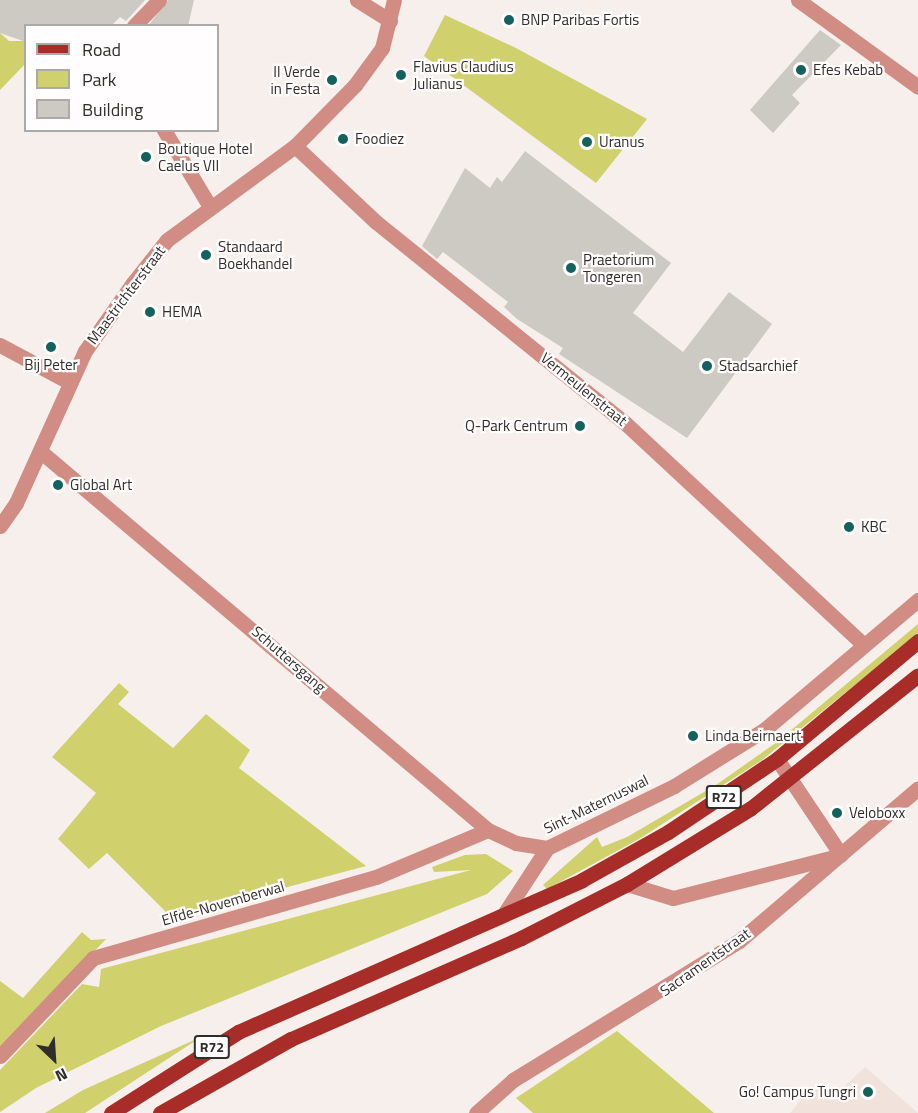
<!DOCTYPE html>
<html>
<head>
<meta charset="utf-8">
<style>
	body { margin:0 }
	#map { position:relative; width:918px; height:1113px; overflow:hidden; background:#f6efeb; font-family:"Titillium Web",sans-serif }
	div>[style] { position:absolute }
	.built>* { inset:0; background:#f1e3db }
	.green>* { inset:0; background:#d0d06d }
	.building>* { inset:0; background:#cdcac4 }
	.minor>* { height:15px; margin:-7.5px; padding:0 7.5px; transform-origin:7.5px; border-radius:7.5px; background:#d18d84 }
	.primary>* { height:15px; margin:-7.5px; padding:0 7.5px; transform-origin:7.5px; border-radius:7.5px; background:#a82d28 }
	.dots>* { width:16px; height:16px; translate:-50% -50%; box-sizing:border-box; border:3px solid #fffdfd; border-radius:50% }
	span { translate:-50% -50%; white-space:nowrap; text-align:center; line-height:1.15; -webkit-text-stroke:4.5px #fffdfd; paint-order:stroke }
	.shield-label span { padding:2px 4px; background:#fffdfd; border:2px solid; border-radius:4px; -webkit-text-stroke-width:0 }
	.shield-label { font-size:14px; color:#302e2c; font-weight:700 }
	.poi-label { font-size:15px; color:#302e2c }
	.left { translate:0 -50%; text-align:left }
	.right { translate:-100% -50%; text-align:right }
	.street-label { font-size:15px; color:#302e2c }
	.legend { position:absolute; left:24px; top:24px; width:195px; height:108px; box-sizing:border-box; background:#fffdfd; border:2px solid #acaaa9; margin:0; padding:8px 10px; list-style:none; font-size:18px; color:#302e2c }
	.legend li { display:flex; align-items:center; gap:12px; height:30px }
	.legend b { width:30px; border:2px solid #acaaa9 }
	.north { position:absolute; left:24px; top:1029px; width:60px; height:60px; -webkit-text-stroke:4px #fffdfd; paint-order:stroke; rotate:155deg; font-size:16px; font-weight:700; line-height:24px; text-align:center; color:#302e2c }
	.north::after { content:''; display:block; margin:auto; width:21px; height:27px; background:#302e2c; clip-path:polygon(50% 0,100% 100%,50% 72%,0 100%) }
</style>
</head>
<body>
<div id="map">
	<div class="built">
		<i style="clip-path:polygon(865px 1067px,918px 1113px,790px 1113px,813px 1086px,832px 1098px)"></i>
	</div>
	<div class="green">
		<i style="clip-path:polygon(445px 15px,514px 47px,647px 119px,596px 183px,424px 56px)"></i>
		<i style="clip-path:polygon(0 33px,9px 41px,26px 41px,25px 64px,0 90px)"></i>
		<i style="clip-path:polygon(918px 624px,918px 634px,762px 760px,639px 839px,547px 889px,543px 885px,597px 837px,602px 847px,627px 837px,716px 785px,777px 742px)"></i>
		<i style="clip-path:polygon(119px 683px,129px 692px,118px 704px,173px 748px,206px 714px,250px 750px,239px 768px,366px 866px,172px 918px,107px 853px,89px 869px,58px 839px,96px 793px,52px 757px)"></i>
		<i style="clip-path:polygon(486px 854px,513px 871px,487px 894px,161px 1026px,36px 1088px,0 1112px,0 1070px,82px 984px,99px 987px,101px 969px,471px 870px,434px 872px,432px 867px,465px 855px)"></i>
		<i style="clip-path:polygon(82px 932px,91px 940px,106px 939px,0 1050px,0 981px,23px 998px)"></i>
		<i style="clip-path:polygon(617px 1031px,714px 1113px,533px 1113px,516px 1098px)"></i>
		<i style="clip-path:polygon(201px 1037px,85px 1113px,45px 1113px,83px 1090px)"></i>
	</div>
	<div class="building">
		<i style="clip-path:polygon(0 0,145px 0,126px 21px,120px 17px,111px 26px,26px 26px,26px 42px,0 33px)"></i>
		<i style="clip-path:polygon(168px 0,194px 0,188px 26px,148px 26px)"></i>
		<i style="clip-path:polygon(820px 30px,841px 45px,792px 95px,800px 103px,773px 133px,750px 110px)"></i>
		<i style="clip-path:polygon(525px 151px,671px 263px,633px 313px,683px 352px,729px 292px,772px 324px,687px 438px,559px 354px,563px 348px,517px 319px,504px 307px,508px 302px,443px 252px,437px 259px,422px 246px,465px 168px,490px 188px,497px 177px,502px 182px)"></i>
	</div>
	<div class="minor">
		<i style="left:357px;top:0;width:39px;rotate:32deg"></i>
		<i style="left:798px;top:0;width:148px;rotate:35.9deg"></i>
		<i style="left:134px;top:26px;width:36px;rotate:-46deg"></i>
		<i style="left:164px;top:130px;width:90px;rotate:59.1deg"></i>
		<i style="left:295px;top:146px;width:111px;rotate:43.2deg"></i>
		<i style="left:376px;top:222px;width:319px;rotate:38.9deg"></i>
		<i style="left:624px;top:422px;width:326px;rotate:42.9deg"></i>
		<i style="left:0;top:345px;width:78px;rotate:28.2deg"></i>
		<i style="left:40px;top:451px;width:587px;rotate:40.23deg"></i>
		<i style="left:488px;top:830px;width:31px;rotate:25deg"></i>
		<i style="left:516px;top:843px;width:31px;rotate:9deg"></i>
		<i style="left:0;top:526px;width:28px;rotate:-55deg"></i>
		<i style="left:16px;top:503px;width:167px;rotate:-65.6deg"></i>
		<i style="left:85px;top:351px;width:83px;rotate:-54.8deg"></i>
		<i style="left:133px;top:283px;width:55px;rotate:-51.7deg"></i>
		<i style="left:167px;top:240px;width:159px;rotate:-36.3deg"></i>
		<i style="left:295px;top:146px;width:86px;rotate:-45.5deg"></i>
		<i style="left:355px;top:85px;width:46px;rotate:-53.9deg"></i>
		<i style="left:382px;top:48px;width:49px;rotate:-76deg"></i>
		<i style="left:777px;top:759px;width:115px;rotate:56.3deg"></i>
		<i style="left:627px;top:884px;width:48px;rotate:16.9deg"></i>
		<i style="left:673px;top:898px;width:170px;rotate:-14.3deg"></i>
		<i style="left:504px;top:914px;width:79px;rotate:-56.9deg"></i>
		<i style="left:547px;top:848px;width:141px;rotate:-26deg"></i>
		<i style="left:674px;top:786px;width:106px;rotate:-31.9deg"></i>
		<i style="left:764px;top:730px;width:202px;rotate:-40.2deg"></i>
		<i style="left:0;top:1056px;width:135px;rotate:-46.5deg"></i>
		<i style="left:93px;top:958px;width:294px;rotate:-16deg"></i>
		<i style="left:376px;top:877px;width:121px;rotate:-22.8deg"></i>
		<i style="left:476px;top:1113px;width:50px;rotate:-41.7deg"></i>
		<i style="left:513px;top:1080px;width:265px;rotate:-31.6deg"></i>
		<i style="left:739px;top:941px;width:235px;rotate:-40.5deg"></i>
	</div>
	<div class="primary">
		<i style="left:111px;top:1113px;width:151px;rotate:-32.5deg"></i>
		<i style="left:238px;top:1032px;width:376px;rotate:-23.8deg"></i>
		<i style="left:582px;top:880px;width:98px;rotate:-29.2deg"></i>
		<i style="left:668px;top:832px;width:131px;rotate:-33.8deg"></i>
		<i style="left:777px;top:759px;width:184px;rotate:-39.9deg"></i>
		<i style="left:160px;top:1113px;width:150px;rotate:-29.5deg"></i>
		<i style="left:291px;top:1039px;width:251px;rotate:-23.7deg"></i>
		<i style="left:521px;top:938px;width:119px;rotate:-27deg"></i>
		<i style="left:627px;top:884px;width:145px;rotate:-31.5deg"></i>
		<i style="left:751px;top:808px;width:213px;rotate:-38.5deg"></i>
	</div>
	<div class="dots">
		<i style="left:509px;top:20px;background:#13625e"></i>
		<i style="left:801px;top:70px;background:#13625e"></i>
		<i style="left:401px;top:75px;background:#13625e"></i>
		<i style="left:332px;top:80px;background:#13625e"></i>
		<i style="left:343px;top:139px;background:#13625e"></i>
		<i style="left:587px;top:142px;background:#13625e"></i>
		<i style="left:146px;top:157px;background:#13625e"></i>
		<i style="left:206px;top:255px;background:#13625e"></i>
		<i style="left:571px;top:268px;background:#13625e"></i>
		<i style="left:150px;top:312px;background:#13625e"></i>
		<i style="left:51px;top:347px;background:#13625e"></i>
		<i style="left:707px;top:366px;background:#13625e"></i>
		<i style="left:580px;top:426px;background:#13625e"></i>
		<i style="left:58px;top:485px;background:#13625e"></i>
		<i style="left:849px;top:527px;background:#13625e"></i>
		<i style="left:693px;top:736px;background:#13625e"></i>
		<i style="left:837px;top:813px;background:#13625e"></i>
		<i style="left:868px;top:1092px;background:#13625e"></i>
	</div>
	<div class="shield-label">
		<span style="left:724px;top:797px">R72</span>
		<span style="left:212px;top:1047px">R72</span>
	</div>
	<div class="poi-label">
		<span class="left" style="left:521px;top:20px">BNP Paribas Fortis</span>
		<span class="left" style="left:413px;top:75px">Flavius Claudius<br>Julianus</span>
		<span class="left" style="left:813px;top:70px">Efes Kebab</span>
		<span class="right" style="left:320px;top:80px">Il Verde<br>in Festa</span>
		<span class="left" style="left:355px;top:139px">Foodiez</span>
		<span class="left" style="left:599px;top:142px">Uranus</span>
		<span class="left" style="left:158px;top:157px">Boutique Hotel<br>Caelus VII</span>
		<span class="left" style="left:218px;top:255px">Standaard<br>Boekhandel</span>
		<span class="left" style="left:583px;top:268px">Praetorium<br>Tongeren</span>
		<span class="left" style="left:162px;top:312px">HEMA</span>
		<span style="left:51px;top:365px">Bij Peter</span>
		<span class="left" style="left:719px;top:366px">Stadsarchief</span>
		<span class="right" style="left:568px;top:426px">Q-Park Centrum</span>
		<span class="left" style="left:70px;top:485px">Global Art</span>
		<span class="left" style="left:861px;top:527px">KBC</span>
		<span class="left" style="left:705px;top:736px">Linda Beirnaert</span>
		<span class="left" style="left:849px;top:813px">Veloboxx</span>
		<span class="right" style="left:856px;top:1092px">Go! Campus Tungri</span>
	</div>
	<div class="street-label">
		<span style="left:126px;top:295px;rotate:-53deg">Maastrichterstraat</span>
		<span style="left:584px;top:389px;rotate:39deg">Vermeulenstraat</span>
		<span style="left:289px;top:659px;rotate:41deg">Schuttersgang</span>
		<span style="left:596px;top:804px;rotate:-26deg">Sint-Maternuswal</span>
		<span style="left:223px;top:903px;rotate:-16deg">Elfde-Novemberwal</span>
		<span style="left:705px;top:962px;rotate:-35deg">Sacramentstraat</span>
	</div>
	<ul class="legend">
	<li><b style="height:8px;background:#a82d28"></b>Road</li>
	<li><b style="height:16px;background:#d0d06d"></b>Park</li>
	<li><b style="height:16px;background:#cdcac4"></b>Building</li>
	</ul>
	<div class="north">N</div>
</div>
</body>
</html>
